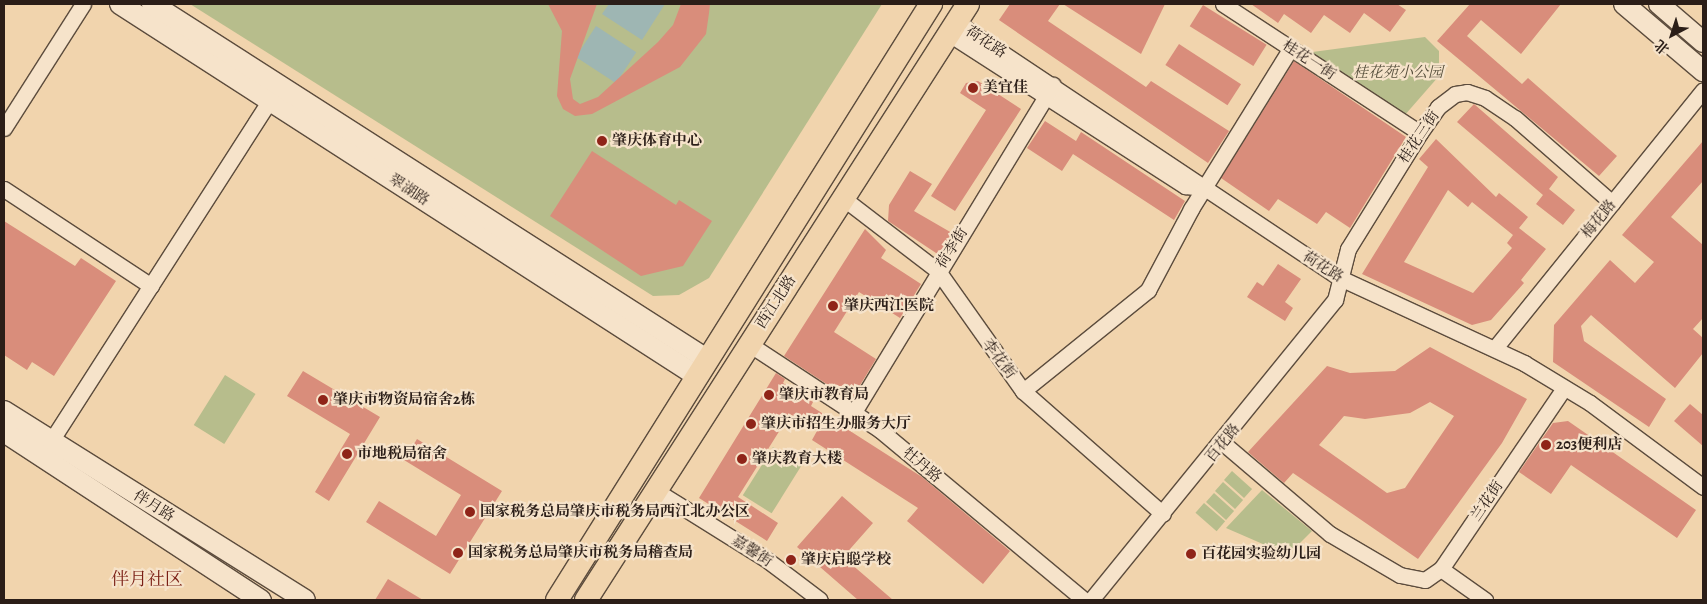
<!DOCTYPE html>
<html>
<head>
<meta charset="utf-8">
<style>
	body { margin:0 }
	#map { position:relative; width:1707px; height:604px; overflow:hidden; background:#f1d4ad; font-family:Alegreya,"Noto Serif SC",serif }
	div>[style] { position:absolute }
	.green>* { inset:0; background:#b7bd8c; transform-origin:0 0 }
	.water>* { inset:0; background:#9eb6b3; transform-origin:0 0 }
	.building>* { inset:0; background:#d98d7b; transform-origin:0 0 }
	.roads { filter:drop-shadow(1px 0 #5c4c3d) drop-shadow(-1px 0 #5c4c3d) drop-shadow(0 1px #5c4c3d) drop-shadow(0 -1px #5c4c3d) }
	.street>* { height:15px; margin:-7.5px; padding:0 7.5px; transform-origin:7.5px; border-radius:7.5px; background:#f6e3ca }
	.secondary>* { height:20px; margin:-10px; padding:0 10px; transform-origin:10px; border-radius:10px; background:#f6e3ca }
	.primary>* { height:22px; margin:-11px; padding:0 11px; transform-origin:11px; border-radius:11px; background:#f1d4ad }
	.dots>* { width:14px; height:14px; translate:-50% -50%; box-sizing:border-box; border:2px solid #f6e3ca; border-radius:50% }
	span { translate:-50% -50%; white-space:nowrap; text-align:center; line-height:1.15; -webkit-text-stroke:4.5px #f6e3ca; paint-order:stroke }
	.street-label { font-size:15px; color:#2b1e18 }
	.park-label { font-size:15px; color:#554e3b; font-style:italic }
	.poi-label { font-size:15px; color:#2b1e18; font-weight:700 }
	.left { translate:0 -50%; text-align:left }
	.quarter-label { font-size:18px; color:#7a1f14 }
	.frame { position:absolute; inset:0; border:5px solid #2b1e18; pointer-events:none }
	.north { position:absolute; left:1647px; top:10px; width:50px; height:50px; -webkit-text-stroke:4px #f6e3ca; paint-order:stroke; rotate:220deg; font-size:14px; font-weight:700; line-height:20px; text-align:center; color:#2b1e18 }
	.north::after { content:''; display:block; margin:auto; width:18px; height:22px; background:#2b1e18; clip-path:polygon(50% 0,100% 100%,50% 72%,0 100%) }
</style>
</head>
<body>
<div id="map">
	<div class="green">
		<i style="clip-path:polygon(190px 4px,882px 4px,709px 278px,679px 295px,653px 296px)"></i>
		<i style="clip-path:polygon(1425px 37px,1439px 51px,1439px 76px,1404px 116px,1305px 53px)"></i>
		<i style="left:225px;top:375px;width:36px;height:59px;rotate:32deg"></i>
		<i style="left:773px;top:447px;width:34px;height:57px;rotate:32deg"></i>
		<i style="left:1232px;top:471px;width:27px;height:12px;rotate:42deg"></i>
		<i style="left:1223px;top:482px;width:27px;height:12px;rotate:42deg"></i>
		<i style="clip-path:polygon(1262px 490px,1312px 531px,1288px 555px,1226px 528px)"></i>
		<i style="left:1214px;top:493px;width:27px;height:12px;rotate:42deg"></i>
		<i style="left:1204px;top:503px;width:28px;height:13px;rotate:41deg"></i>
	</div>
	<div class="water">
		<i style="clip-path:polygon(609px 4px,665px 4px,642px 40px,602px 14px)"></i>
		<i style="left:596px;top:26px;width:48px;height:37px;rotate:33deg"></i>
	</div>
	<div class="building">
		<i style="clip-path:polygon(548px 4px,597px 4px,570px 79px,573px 99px,580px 104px,598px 97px,658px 42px,673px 25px,681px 4px,710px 4px,709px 13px,706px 34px,680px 67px,592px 114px,575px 116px,563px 109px,557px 96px,562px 31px)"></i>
		<i style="clip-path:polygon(1010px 4px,1060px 4px,1048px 21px,1146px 87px,1151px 81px,1229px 131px,1208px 163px,999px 20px)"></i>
		<i style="clip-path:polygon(1063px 4px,1165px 4px,1141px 54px)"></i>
		<i style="clip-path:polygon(1251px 4px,1397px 4px,1406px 10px,1390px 32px,1364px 13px,1350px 33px,1324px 15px,1311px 33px,1284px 14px,1278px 23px)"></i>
		<i style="clip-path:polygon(1470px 4px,1561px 4px,1521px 54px,1481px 20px,1467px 36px,1522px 84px,1528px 78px,1617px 156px,1599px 176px,1437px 41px)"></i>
		<i style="left:1203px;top:5px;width:75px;height:25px;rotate:32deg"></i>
		<i style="left:1179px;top:44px;width:74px;height:25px;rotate:33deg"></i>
		<i style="clip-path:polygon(1294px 61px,1406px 137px,1350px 228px,1326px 212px,1317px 224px,1278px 199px,1269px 211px,1221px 178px)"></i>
		<i style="clip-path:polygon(978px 81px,1021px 109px,955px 211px,931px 196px,986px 110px,960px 93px,966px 83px)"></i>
		<i style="clip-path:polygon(1474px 104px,1558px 177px,1549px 189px,1575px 210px,1563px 225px,1536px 204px,1543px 195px,1457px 122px)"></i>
		<i style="clip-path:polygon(1045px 121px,1076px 141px,1081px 132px,1185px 201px,1174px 220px,1073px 154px,1062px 171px,1027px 148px)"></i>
		<i style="clip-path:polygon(evenodd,1436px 139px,1496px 197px,1499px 193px,1528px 217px,1519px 228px,1546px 249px,1521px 280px,1524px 283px,1491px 320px,1472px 325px,1362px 274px,1428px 167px,1419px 159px,1436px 139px,1448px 190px,1468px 207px,1472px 202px,1513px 235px,1507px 243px,1512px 248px,1473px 293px,1404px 262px,1448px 190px)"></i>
		<i style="clip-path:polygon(1703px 141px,1703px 181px,1671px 217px,1703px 245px,1703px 318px,1693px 329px,1703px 338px,1703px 353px,1675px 388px,1591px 315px,1581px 326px,1584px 341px,1666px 399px,1649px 427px,1553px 362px,1554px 325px,1610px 260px,1635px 283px,1654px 262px,1622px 235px)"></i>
		<i style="clip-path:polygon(592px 151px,676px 205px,679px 200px,712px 221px,683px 266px,641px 276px,550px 216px)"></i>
		<i style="clip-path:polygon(910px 171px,932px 184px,914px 211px,952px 233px,939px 255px,888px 221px,889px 205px)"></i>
		<i style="clip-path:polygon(4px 221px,75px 266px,81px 258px,116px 281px,54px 376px,32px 362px,27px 370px,4px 355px)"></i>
		<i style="clip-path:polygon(865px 229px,886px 250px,881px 258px,921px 284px,900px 318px,859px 292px,834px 332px,876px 359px,851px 400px,784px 356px)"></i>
		<i style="clip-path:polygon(1278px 264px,1301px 279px,1285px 302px,1293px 308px,1285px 321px,1247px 297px,1257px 282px,1263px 286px)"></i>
		<i style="clip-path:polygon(evenodd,1430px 347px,1527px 399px,1502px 443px,1418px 559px,1293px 473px,1284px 483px,1248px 452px,1327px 366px,1350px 373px,1395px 371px,1430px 347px,1430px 402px,1454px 416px,1405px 488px,1387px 493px,1319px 445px,1344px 416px,1365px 419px,1410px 413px,1430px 402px)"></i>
		<i style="clip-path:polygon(303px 371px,380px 417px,329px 501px,315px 492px,350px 434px,287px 396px)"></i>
		<i style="clip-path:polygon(776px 373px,785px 379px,783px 383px,813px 402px,811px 406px,922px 477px,1010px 551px,983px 584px,907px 521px,918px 508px,812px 440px,817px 431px,790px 414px,738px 497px,778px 523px,767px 541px,699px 498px)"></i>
		<i style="clip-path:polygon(1690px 404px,1703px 415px,1703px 446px,1674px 421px)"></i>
		<i style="clip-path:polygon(1568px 421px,1696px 510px,1677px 538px,1571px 465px,1551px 494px,1519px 472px,1553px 423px)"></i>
		<i style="clip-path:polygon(417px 439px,502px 491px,450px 574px,366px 522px,379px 501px,436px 536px,461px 495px,404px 460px)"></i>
		<i style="clip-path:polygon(842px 496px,873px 523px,843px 557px,893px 600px,858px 600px,797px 547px)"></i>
		<i style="clip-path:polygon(388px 579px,423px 600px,375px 600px)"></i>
	</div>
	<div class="roads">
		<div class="street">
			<i style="left:1223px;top:4px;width:235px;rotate:33.2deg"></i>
			<i style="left:956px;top:22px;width:459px;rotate:33.7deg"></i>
			<i style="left:1338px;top:277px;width:205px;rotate:24.8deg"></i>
			<i style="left:1524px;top:363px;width:77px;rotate:31.2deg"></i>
			<i style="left:1590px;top:403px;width:141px;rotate:36.6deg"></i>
			<i style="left:949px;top:34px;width:281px;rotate:32.8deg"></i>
			<i style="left:1185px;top:186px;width:18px;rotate:6deg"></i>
			<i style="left:4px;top:128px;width:147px;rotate:-57.5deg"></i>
			<i style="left:4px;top:189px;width:176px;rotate:33.4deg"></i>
			<i style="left:843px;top:198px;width:120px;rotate:37.5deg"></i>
			<i style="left:938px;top:271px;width:147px;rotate:54.7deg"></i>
			<i style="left:1023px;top:391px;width:186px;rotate:41.3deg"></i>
			<i style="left:749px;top:344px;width:157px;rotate:33.3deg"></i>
			<i style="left:880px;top:430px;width:266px;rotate:39.8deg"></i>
			<i style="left:1495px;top:348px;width:331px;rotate:-51.1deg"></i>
			<i style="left:1023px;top:391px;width:161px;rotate:-38.9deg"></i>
			<i style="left:1148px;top:290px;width:92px;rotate:-62deg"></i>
			<i style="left:1191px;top:209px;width:190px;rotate:-58.2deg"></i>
			<i style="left:854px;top:412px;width:383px;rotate:-58.7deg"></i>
			<i style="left:51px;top:441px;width:413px;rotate:-57.3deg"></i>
			<i style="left:1223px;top:443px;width:140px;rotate:40.4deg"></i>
			<i style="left:1330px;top:534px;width:81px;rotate:30.4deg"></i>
			<i style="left:1400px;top:575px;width:25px;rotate:11deg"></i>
			<i style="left:1425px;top:580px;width:19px;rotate:-35deg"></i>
			<i style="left:1441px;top:569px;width:219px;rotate:-55.8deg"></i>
			<i style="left:655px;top:490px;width:132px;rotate:32deg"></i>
			<i style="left:767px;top:560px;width:66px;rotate:37deg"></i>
			<i style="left:1441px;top:569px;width:54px;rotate:35.2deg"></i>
			<i style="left:1091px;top:600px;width:387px;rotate:-50.9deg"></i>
			<i style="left:1335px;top:300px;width:53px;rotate:-75.7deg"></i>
			<i style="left:1348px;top:249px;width:137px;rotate:-58.2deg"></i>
			<i style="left:1420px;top:133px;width:32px;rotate:-55deg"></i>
			<i style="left:1438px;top:107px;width:21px;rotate:-37deg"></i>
			<i style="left:1455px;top:94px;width:12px;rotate:-9deg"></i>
			<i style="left:1467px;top:92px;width:19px;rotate:18deg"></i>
			<i style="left:1485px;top:98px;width:36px;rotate:34deg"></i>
			<i style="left:1515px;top:118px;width:129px;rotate:41.2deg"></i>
		</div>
		<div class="secondary">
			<i style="left:120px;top:4px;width:687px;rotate:32.81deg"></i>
			<i style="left:152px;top:4px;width:660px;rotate:32.63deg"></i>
			<i style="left:1624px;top:4px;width:104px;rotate:40.3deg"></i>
			<i style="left:1659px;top:4px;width:58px;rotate:40.8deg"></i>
			<i style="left:4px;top:411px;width:355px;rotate:32.1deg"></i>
			<i style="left:4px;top:432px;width:307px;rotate:33.2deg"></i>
		</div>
		<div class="primary">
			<i style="left:557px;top:600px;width:704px;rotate:-57.89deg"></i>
			<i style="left:586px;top:600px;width:708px;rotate:-57.34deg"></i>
		</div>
	</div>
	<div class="dots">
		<i style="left:973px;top:88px;background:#8f2418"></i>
		<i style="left:602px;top:141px;background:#8f2418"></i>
		<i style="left:833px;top:306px;background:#8f2418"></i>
		<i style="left:769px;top:395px;background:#8f2418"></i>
		<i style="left:323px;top:400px;background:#8f2418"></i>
		<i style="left:751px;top:424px;background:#8f2418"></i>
		<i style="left:1546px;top:445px;background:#8f2418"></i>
		<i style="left:347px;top:454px;background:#8f2418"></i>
		<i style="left:742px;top:459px;background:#8f2418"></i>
		<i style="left:470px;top:512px;background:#8f2418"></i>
		<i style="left:458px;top:553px;background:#8f2418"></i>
		<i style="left:1191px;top:554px;background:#8f2418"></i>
		<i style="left:791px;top:560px;background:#8f2418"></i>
	</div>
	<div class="street-label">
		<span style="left:986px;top:42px;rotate:33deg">荷花路</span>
		<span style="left:1309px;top:60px;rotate:33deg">桂花一街</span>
		<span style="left:1419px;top:137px;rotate:-56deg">桂花三街</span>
		<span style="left:409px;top:190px;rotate:33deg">翠湖路</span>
		<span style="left:1599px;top:219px;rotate:-51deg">梅花路</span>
		<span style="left:952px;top:248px;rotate:-58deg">荷李街</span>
		<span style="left:1323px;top:267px;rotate:32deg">荷花路</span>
		<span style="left:776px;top:302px;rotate:-57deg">西江北路</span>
		<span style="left:999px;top:359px;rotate:53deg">李花街</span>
		<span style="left:1223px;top:443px;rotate:-51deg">百花路</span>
		<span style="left:922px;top:465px;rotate:40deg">牡丹路</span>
		<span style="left:1487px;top:501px;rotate:-56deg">兰花街</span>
		<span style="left:154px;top:506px;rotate:32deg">伴月路</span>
		<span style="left:752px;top:551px;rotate:33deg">嘉馨街</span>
	</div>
	<div class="park-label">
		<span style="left:1398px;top:73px">桂花苑小公园</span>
	</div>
	<div class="poi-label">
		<span class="left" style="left:983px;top:88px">美宜佳</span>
		<span class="left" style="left:612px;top:141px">肇庆体育中心</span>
		<span class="left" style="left:844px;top:306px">肇庆西江医院</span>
		<span class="left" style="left:779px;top:395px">肇庆市教育局</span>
		<span class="left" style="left:333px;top:400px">肇庆市物资局宿舍2栋</span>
		<span class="left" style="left:761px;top:424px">肇庆市招生办服务大厅</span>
		<span class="left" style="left:1556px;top:445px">203便利店</span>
		<span class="left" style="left:357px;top:454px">市地税局宿舍</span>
		<span class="left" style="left:752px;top:459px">肇庆教育大楼</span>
		<span class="left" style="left:480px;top:512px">国家税务总局肇庆市税务局西江北办公区</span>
		<span class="left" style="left:468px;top:553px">国家税务总局肇庆市税务局稽查局</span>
		<span class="left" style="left:1201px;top:554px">百花园实验幼儿园</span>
		<span class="left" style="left:801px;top:560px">肇庆启聪学校</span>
	</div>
	<div class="quarter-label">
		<span style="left:147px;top:579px">伴月社区</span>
	</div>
	<div class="frame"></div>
	<div class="north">北</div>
</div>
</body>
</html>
